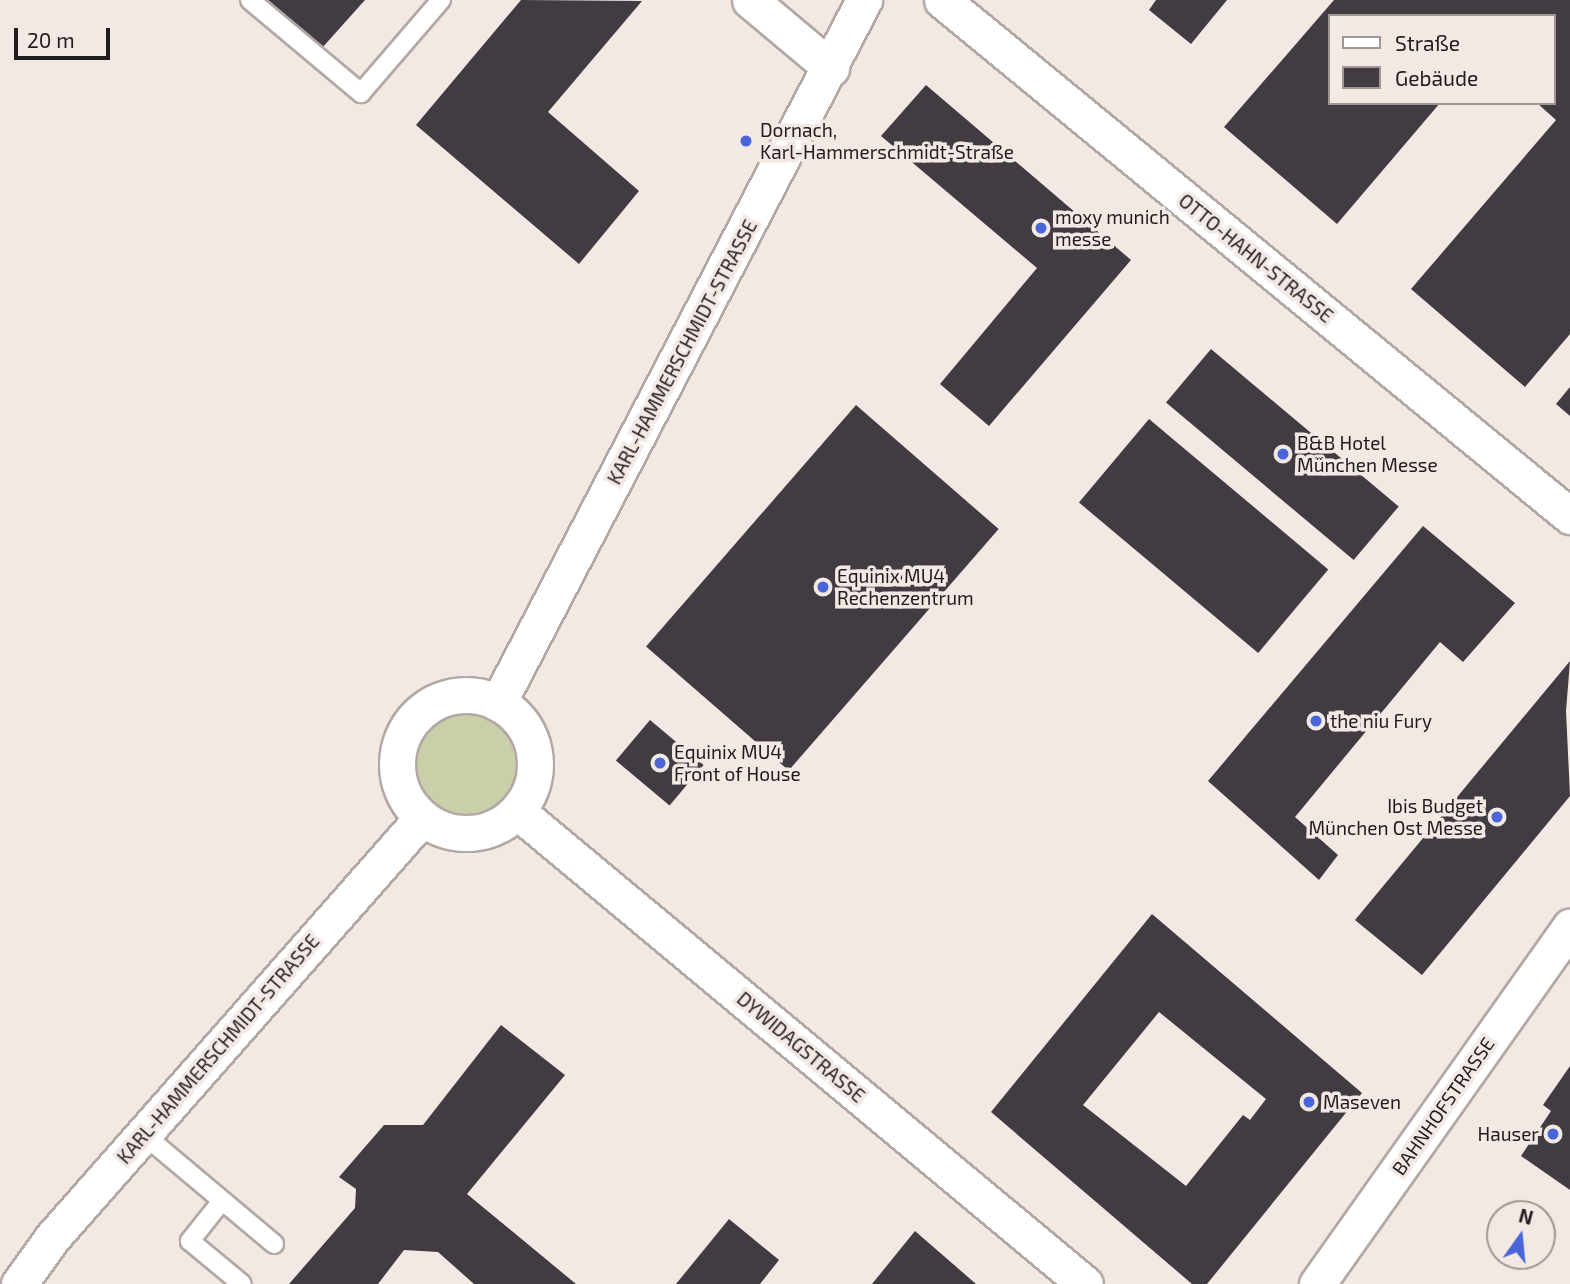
<!DOCTYPE html>
<html>
<head>
<meta charset="utf-8">
<style>
	body { margin:0 }
	#map { position:relative; width:1570px; height:1284px; overflow:hidden; background:#f2e9e4; font-family:"Exo 2",sans-serif }
	div>[style] { position:absolute }
	.green>* { inset:0; background:#c8cfa9 }
	.round { border-radius:50% }
	.building>* { inset:0; background:#423b41; transform-origin:0 0 }
	.roads { filter:drop-shadow(2px 0 #b2a8a4) drop-shadow(-2px 0 #b2a8a4) drop-shadow(0 2px #b2a8a4) drop-shadow(0 -2px #b2a8a4) }
	.service>* { height:18px; margin:-9px; padding:0 9px; transform-origin:9px; border-radius:9px; background:#fff }
	.minor>* { height:35px; margin:-17.5px; padding:0 17.5px; transform-origin:17.5px; border-radius:17.5px; background:#fff }
	.minor>.ring { margin:-17.5px; padding:0; box-sizing:content-box; background:none; border:35px solid #fff; border-radius:50% }
	.dots>* { width:19px; height:19px; translate:-50% -50%; box-sizing:border-box; border:4px solid #f2e9e4; border-radius:50% }
	span { translate:-50% -50%; white-space:nowrap; text-align:center; line-height:1.15; -webkit-text-stroke:7px #f2e9e4; paint-order:stroke }
	.poi-label { font-size:19px; color:#201c1b }
	.left { translate:0 -50%; text-align:left }
	.right { translate:-100% -50%; text-align:right }
	.street-label { font-size:19px; color:#201c1b }
	.legend { position:absolute; left:1328px; top:14px; width:228px; height:91px; box-sizing:border-box; background:#f2e9e4; border:2px solid #9e9794; margin:0; padding:9px 12px; list-style:none; font-size:21px; color:#201c1b }
	.legend li { display:flex; align-items:center; gap:14px; height:35px }
	.legend b { width:35px; border:2px solid #9e9794 }
	.north { position:absolute; left:1486px; top:1200px; width:70px; height:70px; box-sizing:border-box; background:#f2e9e4; border:2px solid #9e9794; border-radius:50%; rotate:15deg; font-size:19px; font-weight:700; line-height:28px; text-align:center; color:#201c1b }
	.north::after { content:''; display:block; margin:auto; width:24px; height:32px; background:#4965d8; clip-path:polygon(50% 0,100% 100%,50% 72%,0 100%) }
	.scale { position:absolute; left:14px; top:28px; width:96px; height:32px; box-sizing:border-box; border:4px solid #201c1b; border-top:0; padding-left:9px; font-size:21px; line-height:24px; white-space:nowrap; color:#201c1b; -webkit-text-stroke:5px #f2e9e4; paint-order:stroke }
</style>
</head>
<body>
<div id="map">
	<div class="green">
		<i class="round" style="left:412px;top:708px;width:110px;height:110px"></i>
	</div>
	<div class="building">
		<i style="clip-path:polygon(268px 0,365px 0,322px 48px)"></i>
		<i style="clip-path:polygon(521px 0,642px 1px,548px 112px,639px 191px,579px 264px,416px 125px)"></i>
		<i style="clip-path:polygon(1156px 0,1227px 0,1191px 44px,1149px 10px)"></i>
		<i style="clip-path:polygon(1334px 0,1570px 0,1570px 334px,1525px 387px,1411px 289px,1556px 120px,1537px 103px,1554px 103px,1554px 16px,1330px 16px,1330px 103px,1440px 103px,1337px 224px,1224px 127px)"></i>
		<i style="clip-path:polygon(926px 85px,1131px 260px,989px 426px,940px 384px,1037px 268px,881px 136px)"></i>
		<i style="left:1211px;top:349px;width:245px;height:70px;rotate:40deg"></i>
		<i style="clip-path:polygon(1570px 387px,1570px 416px,1556px 404px)"></i>
		<i style="left:856px;top:405px;width:189px;height:320px;rotate:41deg"></i>
		<i style="left:1149px;top:419px;width:234px;height:109px;rotate:40deg"></i>
		<i style="clip-path:polygon(1423px 526px,1515px 603px,1463px 662px,1440px 642px,1295px 817px,1338px 855px,1319px 880px,1208px 781px)"></i>
		<i style="clip-path:polygon(1570px 661px,1566px 711px,1570px 796px,1422px 975px,1355px 920px)"></i>
		<i style="left:650px;top:720px;width:70px;height:53px;rotate:40deg"></i>
		<i style="clip-path:polygon(evenodd,1152px 914px,1362px 1093px,1207px 1284px,1192px 1284px,991px 1112px,1152px 914px,1159px 1012px,1266px 1099px,1250px 1120px,1243px 1115px,1186px 1186px,1083px 1105px,1159px 1012px)"></i>
		<i style="clip-path:polygon(501px 1025px,565px 1075px,467px 1194px,576px 1284px,474px 1284px,438px 1252px,404px 1250px,378px 1284px,289px 1284px,355px 1208px,356px 1189px,339px 1177px,384px 1125px,423px 1125px)"></i>
		<i style="clip-path:polygon(1570px 1066px,1570px 1190px,1521px 1156px,1551px 1111px,1543px 1105px)"></i>
		<i style="clip-path:polygon(729px 1219px,779px 1260px,760px 1284px,676px 1284px)"></i>
		<i style="clip-path:polygon(915px 1231px,976px 1284px,872px 1284px)"></i>
	</div>
	<div class="roads">
		<div class="service">
			<i style="left:250px;top:0;width:145px;rotate:40deg"></i>
			<i style="left:361px;top:93px;width:123px;rotate:-49.3deg"></i>
			<i style="left:143px;top:1134px;width:171px;rotate:40deg"></i>
			<i style="left:221px;top:1202px;width:50px;rotate:128.5deg"></i>
			<i style="left:190px;top:1241px;width:67px;rotate:39.6deg"></i>
		</div>
		<div class="minor">
			<i style="left:750px;top:0;width:106px;rotate:40deg"></i>
			<i style="left:942px;top:0;width:813px;rotate:39.41deg"></i>
			<i class="ring" style="left:397px;top:695px;width:103px;height:103px"></i>
			<i style="left:498px;top:703px;width:793px;rotate:-62.5deg"></i>
			<i style="left:517px;top:811px;width:739px;rotate:39.79deg"></i>
			<i style="left:19px;top:1284px;width:57px;rotate:-54.3deg"></i>
			<i style="left:52px;top:1238px;width:560px;rotate:-48.62deg"></i>
			<i style="left:1317px;top:1284px;width:438px;rotate:-54.7deg"></i>
		</div>
	</div>
	<div class="dots">
		<i style="left:746px;top:141px;background:#4965d8"></i>
		<i style="left:1041px;top:228px;background:#4965d8"></i>
		<i style="left:1283px;top:454px;background:#4965d8"></i>
		<i style="left:823px;top:587px;background:#4965d8"></i>
		<i style="left:1316px;top:721px;background:#4965d8"></i>
		<i style="left:660px;top:763px;background:#4965d8"></i>
		<i style="left:1497px;top:817px;background:#4965d8"></i>
		<i style="left:1309px;top:1102px;background:#4965d8"></i>
		<i style="left:1553px;top:1134px;background:#4965d8"></i>
	</div>
	<div class="poi-label">
		<span class="left" style="left:760px;top:141px">Dornach,<br>Karl-Hammerschmidt-Straße</span>
		<span class="left" style="left:1055px;top:228px">moxy munich<br>messe</span>
		<span class="left" style="left:1297px;top:454px">B&amp;B Hotel<br>München Messe</span>
		<span class="left" style="left:837px;top:587px">Equinix MU4<br>Rechenzentrum</span>
		<span class="left" style="left:1330px;top:721px">the niu Fury</span>
		<span class="left" style="left:674px;top:763px">Equinix MU4<br>Front of House</span>
		<span class="right" style="left:1483px;top:817px">Ibis Budget<br>München Ost Messe</span>
		<span class="left" style="left:1323px;top:1102px">Maseven</span>
		<span class="right" style="left:1539px;top:1134px">Hauser</span>
	</div>
	<div class="street-label">
		<span style="left:1256px;top:258px;rotate:39deg">OTTO-HAHN-STRASSE</span>
		<span style="left:682px;top:352px;rotate:-62deg">KARL-HAMMERSCHMIDT-STRASSE</span>
		<span style="left:801px;top:1047px;rotate:40deg">DYWIDAGSTRASSE</span>
		<span style="left:218px;top:1049px;rotate:-49deg">KARL-HAMMERSCHMIDT-STRASSE</span>
		<span style="left:1443px;top:1106px;rotate:-55deg">BAHNHOFSTRASSE</span>
	</div>
	<ul class="legend">
	<li><b style="height:9px;background:#fff"></b>Straße</li>
	<li><b style="height:19px;background:#423b41"></b>Gebäude</li>
	</ul>
	<div class="north">N</div>
	<div class="scale">20 m</div>
</div>
</body>
</html>
